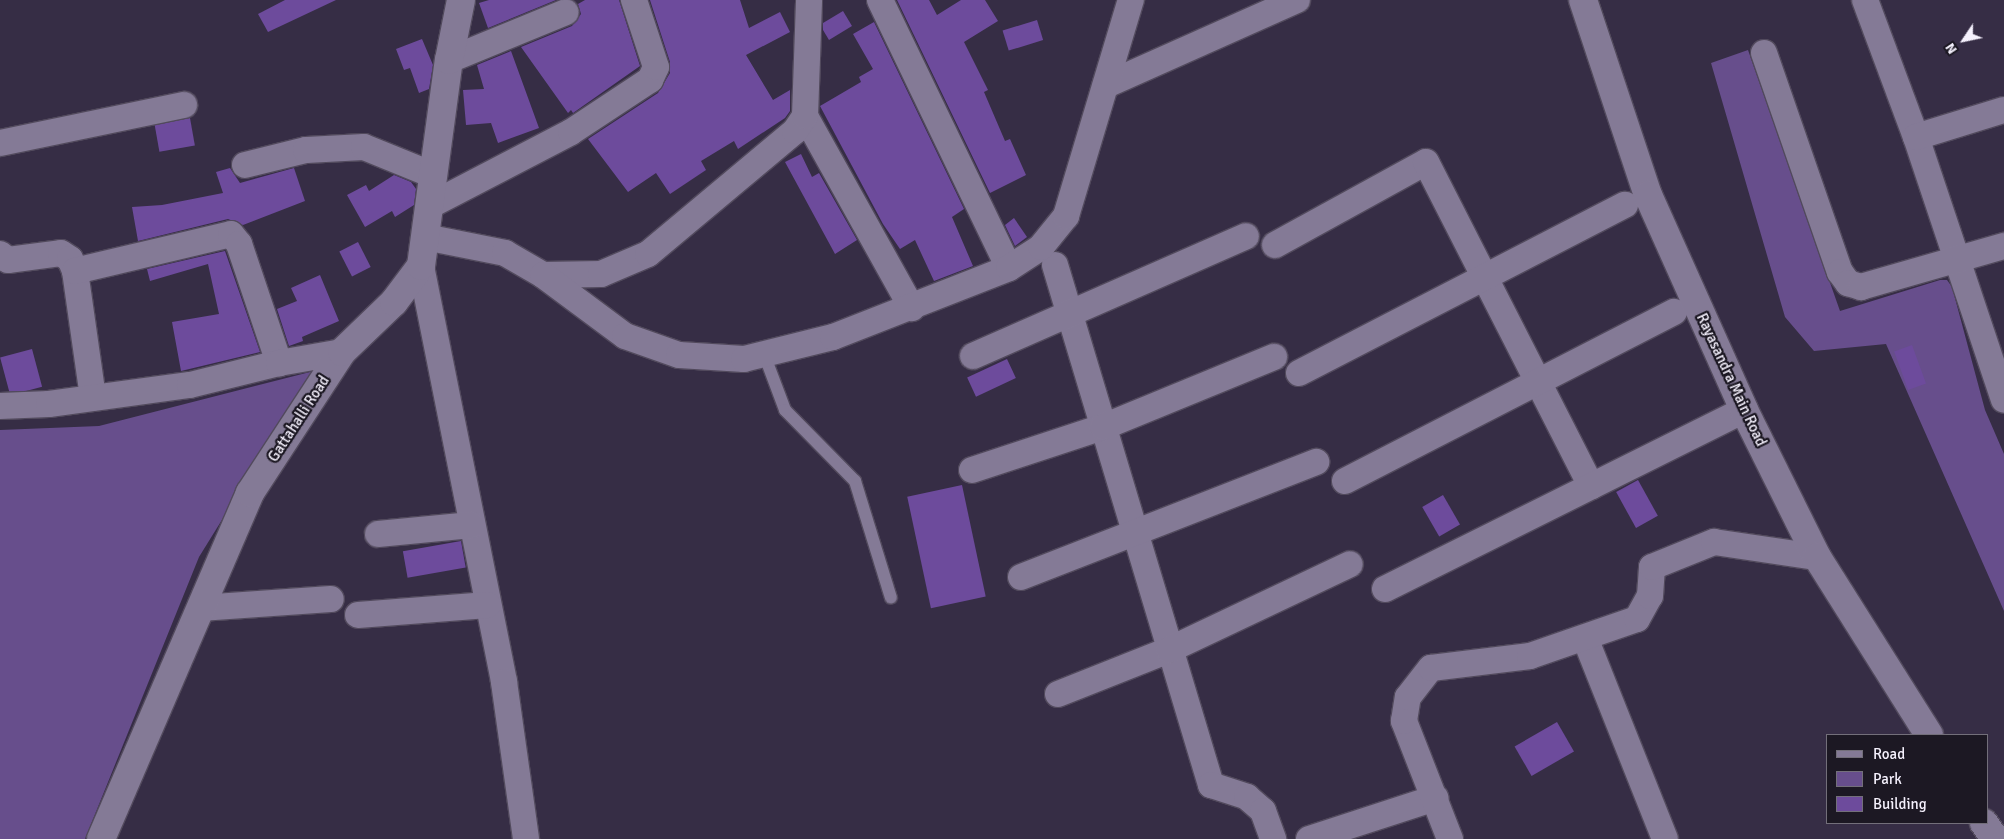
<!DOCTYPE html>
<html>
<head>
<meta charset="utf-8">
<style>
	body { margin:0 }
	#map { position:relative; width:2004px; height:839px; overflow:hidden; background:#362d45; font-family:Signika,sans-serif }
	div>[style] { position:absolute }
	.green>* { inset:0; background:#674e8c }
	.building>* { inset:0; background:#6d4b9c; transform-origin:0 0 }
	.roads { filter:drop-shadow(1px 0 #524a5d) drop-shadow(-1px 0 #524a5d) drop-shadow(0 1px #524a5d) drop-shadow(0 -1px #524a5d) }
	.lane>* { height:12px; margin:-6px; padding:0 6px; transform-origin:6px; border-radius:6px; background:#847a96 }
	.street>* { height:26px; margin:-13px; padding:0 13px; transform-origin:13px; border-radius:13px; background:#847a96 }
	.secondary>* { height:28px; margin:-14px; padding:0 14px; transform-origin:14px; border-radius:14px; background:#847a96 }
	span { translate:-50% -50%; white-space:nowrap; text-align:center; line-height:1.15; -webkit-text-stroke:4.5px #1c1823; paint-order:stroke }
	.street-label { font-size:15px; color:#f5f1fd }
	.legend { position:absolute; left:1826px; top:734px; width:162px; height:90px; box-sizing:border-box; background:#1c1823; border:1px solid #736f7a; margin:0; padding:6px 9px; list-style:none; font-size:15px; color:#f5f1fd }
	.legend li { display:flex; align-items:center; gap:10px; height:25px }
	.legend b { width:25px; border:1px solid #736f7a }
	.north { position:absolute; left:1939px; top:15px; width:50px; height:50px; -webkit-text-stroke:4px #1c1823; paint-order:stroke; rotate:236deg; font-size:14px; font-weight:700; line-height:20px; text-align:center; color:#f5f1fd }
	.north::after { content:''; display:block; margin:auto; width:18px; height:22px; background:#f5f1fd; clip-path:polygon(50% 0,100% 100%,50% 72%,0 100%) }
</style>
</head>
<body>
<div id="map">
	<div class="green">
		<i style="clip-path:polygon(1748px 50px,1840px 311px,1940px 280px,1947px 280px,1952px 287px,1985px 410px,2004px 454px,2004px 611px,1886px 344px,1814px 351px,1785px 317px,1711px 63px)"></i>
		<i style="clip-path:polygon(314px 371px,199px 557px,85px 839px,0 839px,0 430px,99px 426px)"></i>
	</div>
	<div class="building">
		<i style="clip-path:polygon(285px 0,336px 0,268px 32px,258px 14px)"></i>
		<i style="clip-path:polygon(489px 0,556px 0,488px 28px,479px 3px)"></i>
		<i style="clip-path:polygon(585px 0,619px 0,640px 66px,573px 113px,571px 110px,568px 113px,521px 47px,572px 26px,581px 14px,578px 4px)"></i>
		<i style="clip-path:polygon(650px 0,740px 0,749px 28px,780px 12px,790px 32px,746px 55px,773px 100px,790px 90px,790px 111px,785px 118px,738px 149px,734px 141px,701px 161px,706px 170px,670px 194px,656px 173px,628px 192px,588px 139px,658px 93px,670px 73px,670px 62px)"></i>
		<i style="clip-path:polygon(897px 0,929px 0,937px 15px,961px 0,985px 0,998px 21px,964px 42px,988px 90px,984px 92px,1005px 141px,1010px 139px,1026px 175px,990px 193px)"></i>
		<i style="clip-path:polygon(843px 11px,852px 26px,829px 40px,823px 30px,823px 23px)"></i>
		<i style="left:1037px;top:20px;width:21px;height:36px;rotate:73deg"></i>
		<i style="clip-path:polygon(874px 22px,964px 209px,952px 217px,973px 266px,934px 281px,915px 240px,900px 249px,883px 224px,820px 106px,861px 82px,859px 77px,873px 69px,853px 34px)"></i>
		<i style="clip-path:polygon(422px 39px,433px 65px,429px 89px,419px 93px,410px 68px,404px 70px,396px 49px)"></i>
		<i style="clip-path:polygon(511px 51px,539px 128px,498px 143px,491px 123px,466px 125px,463px 90px,484px 89px,477px 65px)"></i>
		<i style="left:190px;top:118px;width:28px;height:36px;rotate:80deg"></i>
		<i style="clip-path:polygon(801px 154px,812px 177px,819px 173px,857px 240px,835px 254px,785px 162px)"></i>
		<i style="clip-path:polygon(230px 168px,240px 183px,294px 168px,305px 201px,243px 225px,228px 219px,138px 241px,132px 207px,162px 205px,223px 193px,216px 172px)"></i>
		<i style="clip-path:polygon(394px 175px,411px 182px,416px 189px,414px 205px,395px 217px,392px 211px,365px 227px,347px 195px,366px 185px,369px 191px)"></i>
		<i style="clip-path:polygon(1014px 218px,1027px 237px,1015px 246px,1005px 225px)"></i>
		<i style="left:358px;top:242px;width:28px;height:21px;rotate:63deg"></i>
		<i style="clip-path:polygon(225px 251px,260px 352px,181px 371px,172px 322px,219px 314px,208px 264px,150px 281px,147px 269px)"></i>
		<i style="clip-path:polygon(320px 275px,339px 321px,302px 337px,303px 341px,289px 346px,277px 309px,297px 301px,291px 288px)"></i>
		<i style="left:1912px;top:345px;width:41px;height:19px;rotate:70deg"></i>
		<i style="left:32px;top:349px;width:39px;height:33px;rotate:75deg"></i>
		<i style="left:1007px;top:359px;width:21px;height:44px;rotate:65deg"></i>
		<i style="left:1638px;top:480px;width:41px;height:25px;rotate:61deg"></i>
		<i style="left:962px;top:485px;width:114px;height:56px;rotate:78deg"></i>
		<i style="left:1443px;top:495px;width:34px;height:24px;rotate:60deg"></i>
		<i style="left:461px;top:541px;width:27px;height:59px;rotate:80deg"></i>
		<i style="left:1557px;top:722px;width:34px;height:49px;rotate:60deg"></i>
	</div>
	<div class="roads">
		<div class="lane">
			<i style="left:764px;top:354px;width:60px;rotate:69.4deg"></i>
			<i style="left:785px;top:410px;width:100px;rotate:45.4deg"></i>
			<i style="left:855px;top:481px;width:122px;rotate:72.9deg"></i>
		</div>
		<div class="street">
			<i style="left:880px;top:0;width:297px;rotate:64.3deg"></i>
			<i style="left:1865px;top:0;width:146px;rotate:69.6deg"></i>
			<i style="left:1916px;top:137px;width:277px;rotate:71.5deg"></i>
			<i style="left:1764px;top:53px;width:232px;rotate:70.9deg"></i>
			<i style="left:1840px;top:272px;width:14px;rotate:54deg"></i>
			<i style="left:1848px;top:283px;width:14px;rotate:17deg"></i>
			<i style="left:1861px;top:287px;width:149px;rotate:-16deg"></i>
			<i style="left:449px;top:60px;width:126px;rotate:-22.3deg"></i>
			<i style="left:1106px;top:85px;width:209px;rotate:-24deg"></i>
			<i style="left:805px;top:116px;width:220px;rotate:60.9deg"></i>
			<i style="left:1916px;top:137px;width:92px;rotate:-17.1deg"></i>
			<i style="left:0;top:143px;width:188px;rotate:-11.7deg"></i>
			<i style="left:245px;top:165px;width:63px;rotate:-13.8deg"></i>
			<i style="left:306px;top:150px;width:58px;rotate:-3deg"></i>
			<i style="left:364px;top:147px;width:74px;rotate:22.1deg"></i>
			<i style="left:429px;top:206px;width:160px;rotate:-27.5deg"></i>
			<i style="left:571px;top:132px;width:95px;rotate:-33.4deg"></i>
			<i style="left:650px;top:80px;width:14px;rotate:-65deg"></i>
			<i style="left:656px;top:67px;width:71px;rotate:-108.2deg"></i>
			<i style="left:425px;top:237px;width:82px;rotate:11.3deg"></i>
			<i style="left:505px;top:253px;width:44px;rotate:30.1deg"></i>
			<i style="left:543px;top:275px;width:58px;rotate:-1deg"></i>
			<i style="left:601px;top:274px;width:51px;rotate:-23.1deg"></i>
			<i style="left:648px;top:254px;width:192px;rotate:-39.9deg"></i>
			<i style="left:795px;top:131px;width:18px;rotate:-56deg"></i>
			<i style="left:805px;top:116px;width:116px;rotate:-88deg"></i>
			<i style="left:1275px;top:245px;width:172px;rotate:-28.8deg"></i>
			<i style="left:1426px;top:162px;width:364px;rotate:63deg"></i>
			<i style="left:0;top:254px;width:10px;rotate:37deg"></i>
			<i style="left:8px;top:260px;width:53px;rotate:-7.5deg"></i>
			<i style="left:61px;top:253px;width:11px;rotate:34deg"></i>
			<i style="left:70px;top:259px;width:13px;rotate:67deg"></i>
			<i style="left:75px;top:271px;width:128px;rotate:81.9deg"></i>
			<i style="left:1055px;top:265px;width:543px;rotate:73.3deg"></i>
			<i style="left:1211px;top:785px;width:38px;rotate:18deg"></i>
			<i style="left:1247px;top:797px;width:21px;rotate:41deg"></i>
			<i style="left:1263px;top:811px;width:30px;rotate:70deg"></i>
			<i style="left:421px;top:266px;width:424px;rotate:78.7deg"></i>
			<i style="left:504px;top:682px;width:159px;rotate:82deg"></i>
			<i style="left:75px;top:271px;width:160px;rotate:-13.3deg"></i>
			<i style="left:231px;top:234px;width:13px;rotate:51deg"></i>
			<i style="left:239px;top:244px;width:126px;rotate:71.4deg"></i>
			<i style="left:543px;top:275px;width:102px;rotate:36.6deg"></i>
			<i style="left:625px;top:336px;width:57px;rotate:19.4deg"></i>
			<i style="left:679px;top:355px;width:65px;rotate:3.5deg"></i>
			<i style="left:744px;top:359px;width:92px;rotate:-13.9deg"></i>
			<i style="left:833px;top:337px;width:189px;rotate:-21.4deg"></i>
			<i style="left:1009px;top:268px;width:38px;rotate:-33deg"></i>
			<i style="left:1041px;top:247px;width:40px;rotate:-51deg"></i>
			<i style="left:1066px;top:216px;width:226px;rotate:-73.3deg"></i>
			<i style="left:973px;top:356px;width:298px;rotate:-23.7deg"></i>
			<i style="left:1299px;top:373px;width:367px;rotate:-27.3deg"></i>
			<i style="left:0;top:406px;width:49px;rotate:-2.3deg"></i>
			<i style="left:49px;top:404px;width:142px;rotate:-7.7deg"></i>
			<i style="left:190px;top:385px;width:92px;rotate:-13.9deg"></i>
			<i style="left:279px;top:363px;width:64px;rotate:-9.9deg"></i>
			<i style="left:972px;top:470px;width:138px;rotate:-18.2deg"></i>
			<i style="left:1103px;top:427px;width:185px;rotate:-22.3deg"></i>
			<i style="left:1345px;top:481px;width:370px;rotate:-27.2deg"></i>
			<i style="left:378px;top:534px;width:94px;rotate:-5.5deg"></i>
			<i style="left:1021px;top:577px;width:317px;rotate:-21.3deg"></i>
			<i style="left:1385px;top:589px;width:401px;rotate:-26.5deg"></i>
			<i style="left:200px;top:608px;width:131px;rotate:-3.9deg"></i>
			<i style="left:358px;top:615px;width:130px;rotate:-4.4deg"></i>
			<i style="left:1585px;top:638px;width:216px;rotate:68.3deg"></i>
			<i style="left:1058px;top:694px;width:119px;rotate:-21.6deg"></i>
			<i style="left:1169px;top:650px;width:200px;rotate:-25.4deg"></i>
			<i style="left:1309px;top:839px;width:133px;rotate:-18deg"></i>
			<i style="left:1450px;top:839px;width:127px;rotate:-111.3deg"></i>
			<i style="left:1404px;top:721px;width:24px;rotate:-81deg"></i>
			<i style="left:1408px;top:697px;width:37px;rotate:-52deg"></i>
			<i style="left:1431px;top:668px;width:100px;rotate:-6.9deg"></i>
			<i style="left:1530px;top:656px;width:113px;rotate:-19.1deg"></i>
			<i style="left:1637px;top:619px;width:26px;rotate:-61deg"></i>
			<i style="left:1650px;top:596px;width:29px;rotate:-86deg"></i>
			<i style="left:1652px;top:567px;width:67px;rotate:-22deg"></i>
			<i style="left:1714px;top:542px;width:104px;rotate:8.3deg"></i>
		</div>
		<div class="secondary">
			<i style="left:1583px;top:0;width:206px;rotate:71.6deg"></i>
			<i style="left:1648px;top:195px;width:235px;rotate:65.9deg"></i>
			<i style="left:1744px;top:410px;width:164px;rotate:63.6deg"></i>
			<i style="left:1817px;top:557px;width:210px;rotate:57.8deg"></i>
			<i style="left:1984px;top:823px;width:19px;rotate:55deg"></i>
			<i style="left:101px;top:839px;width:377px;rotate:-66.7deg"></i>
			<i style="left:250px;top:493px;width:168px;rotate:-56.9deg"></i>
			<i style="left:342px;top:352px;width:72px;rotate:-43.9deg"></i>
			<i style="left:394px;top:302px;width:45px;rotate:-53.1deg"></i>
			<i style="left:421px;top:266px;width:208px;rotate:-82.3deg"></i>
			<i style="left:449px;top:60px;width:61px;rotate:-78.7deg"></i>
		</div>
	</div>
	<div class="street-label">
		<span style="left:1731px;top:380px;rotate:65deg">Rayasandra Main Road</span>
		<span style="left:299px;top:419px;rotate:-57deg">Gattahalli Road</span>
	</div>
	<ul class="legend">
	<li><b style="height:6px;background:#847a96"></b>Road</li>
	<li><b style="height:14px;background:#674e8c"></b>Park</li>
	<li><b style="height:14px;background:#6d4b9c"></b>Building</li>
	</ul>
	<div class="north">N</div>
</div>
</body>
</html>
